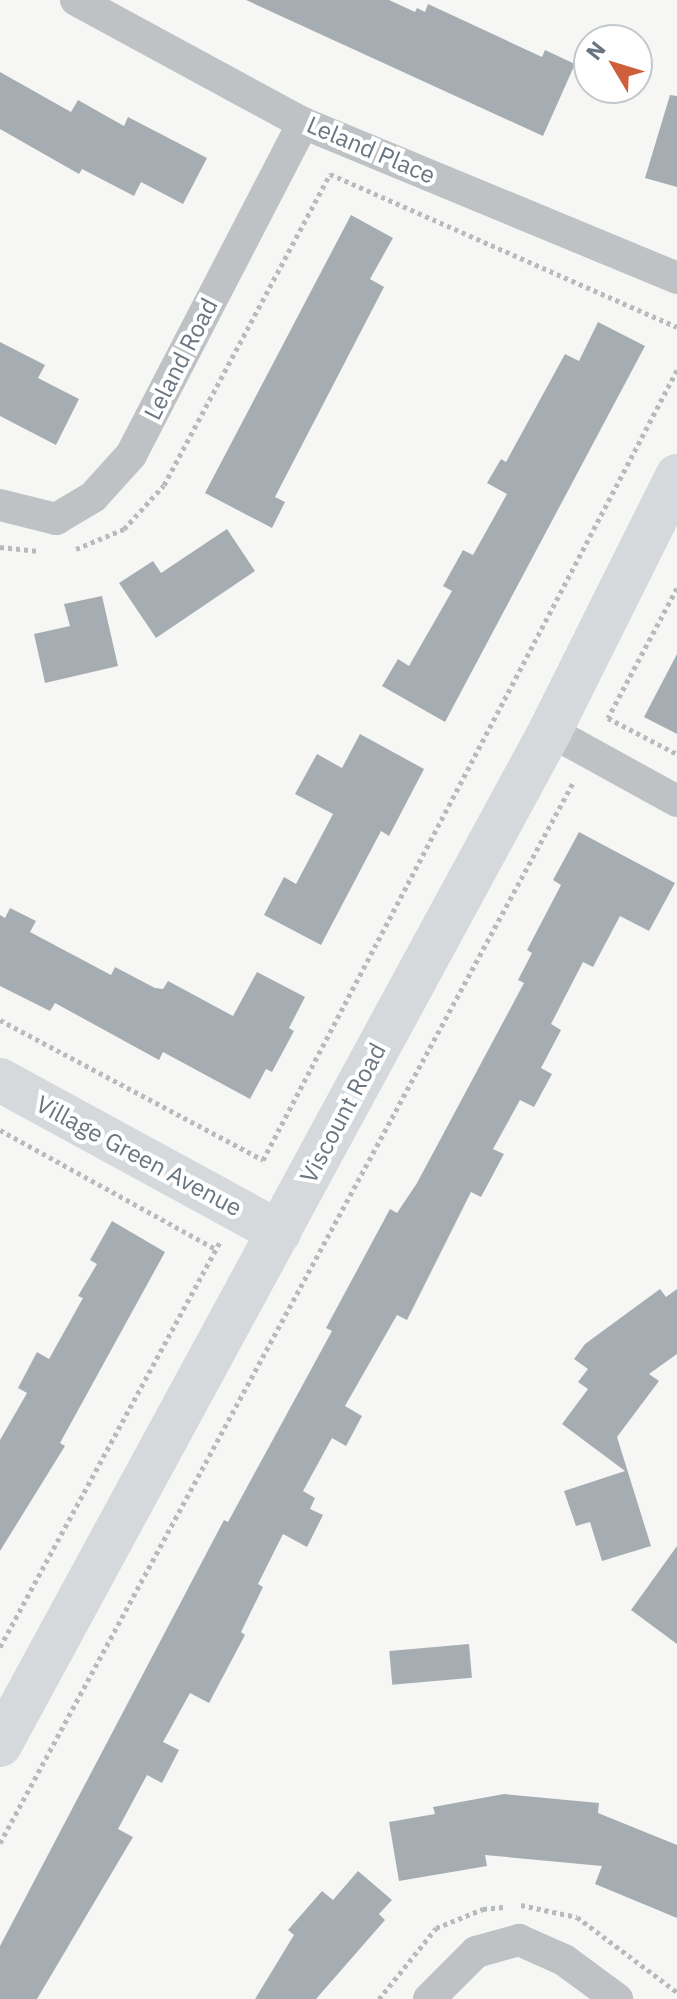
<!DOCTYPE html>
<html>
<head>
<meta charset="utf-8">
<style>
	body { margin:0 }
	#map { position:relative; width:677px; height:1999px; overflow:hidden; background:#f6f7f4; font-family:"IBM Plex Sans",sans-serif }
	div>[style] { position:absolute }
	.building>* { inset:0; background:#a6adb2; transform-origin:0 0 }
	.path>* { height:5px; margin-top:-2.5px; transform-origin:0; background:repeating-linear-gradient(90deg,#b8bbbd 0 4px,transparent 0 8px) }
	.street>* { height:32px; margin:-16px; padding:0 16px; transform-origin:16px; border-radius:16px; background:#bec2c5 }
	.secondary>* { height:44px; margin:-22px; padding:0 22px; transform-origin:22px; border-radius:22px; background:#d5d9dc }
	span { translate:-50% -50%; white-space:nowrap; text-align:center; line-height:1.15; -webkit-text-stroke:8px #fff; paint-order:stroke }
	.street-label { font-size:24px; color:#697681 }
	.north { position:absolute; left:573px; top:24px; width:80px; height:80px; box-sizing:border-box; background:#fff; border:2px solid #c3c8cd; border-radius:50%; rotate:308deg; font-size:22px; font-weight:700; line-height:32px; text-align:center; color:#697681 }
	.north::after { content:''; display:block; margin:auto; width:28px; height:36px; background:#cf5f3b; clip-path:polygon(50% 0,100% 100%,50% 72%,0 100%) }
</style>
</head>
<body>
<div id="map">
	<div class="building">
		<i style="clip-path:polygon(246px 0,389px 0,415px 12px,417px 8px,425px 12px,428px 4px,542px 57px,545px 50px,575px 64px,543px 136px)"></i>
		<i style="clip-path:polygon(0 72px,71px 112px,78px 100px,124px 126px,128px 117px,207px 158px,183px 204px,141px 182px,134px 196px,82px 169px,79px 174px,0 129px)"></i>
		<i style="clip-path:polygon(670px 95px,677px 96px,677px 187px,645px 178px)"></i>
		<i style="clip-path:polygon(351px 215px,393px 238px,370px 279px,384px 287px,275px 497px,285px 502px,272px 528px,205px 493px)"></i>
		<i style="clip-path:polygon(598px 322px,645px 346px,445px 722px,382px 686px,398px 659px,409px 666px,452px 591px,443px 586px,463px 550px,473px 555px,507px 494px,487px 483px,501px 459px,506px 462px,565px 354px,579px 361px)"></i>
		<i style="clip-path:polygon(0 342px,45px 365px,38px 378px,79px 399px,56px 445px,0 416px)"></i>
		<i style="clip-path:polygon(227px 529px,255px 571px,156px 638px,119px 583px,153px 561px,161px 573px)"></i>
		<i style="clip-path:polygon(102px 596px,118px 666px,45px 683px,34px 634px,70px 626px,64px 604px)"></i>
		<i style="clip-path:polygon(677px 654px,677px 734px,644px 717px)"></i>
		<i style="clip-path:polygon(360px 734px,424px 769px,389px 836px,381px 831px,321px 945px,264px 915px,284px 877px,296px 884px,333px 814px,295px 794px,317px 754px,342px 768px)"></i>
		<i style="clip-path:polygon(579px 832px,675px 883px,649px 931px,620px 916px,593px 967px,583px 962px,551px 1024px,561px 1030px,541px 1068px,552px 1074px,534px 1107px,520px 1100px,493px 1149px,504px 1154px,481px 1197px,471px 1192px,407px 1320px,397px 1315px,345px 1406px,362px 1416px,346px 1446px,332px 1438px,303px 1491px,315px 1498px,310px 1509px,323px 1515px,307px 1547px,283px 1534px,258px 1584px,263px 1587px,241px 1632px,245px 1635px,209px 1703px,190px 1693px,163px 1742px,179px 1750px,162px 1783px,147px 1775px,118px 1829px,133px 1837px,37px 1999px,0 1999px,0 1946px,224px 1520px,228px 1522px,332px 1331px,326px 1328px,390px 1209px,397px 1213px,417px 1183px,524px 983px,518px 980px,532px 953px,527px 950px,561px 885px,553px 880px)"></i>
		<i style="clip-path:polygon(10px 908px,36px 921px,30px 932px,111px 975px,115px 967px,155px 988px,163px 989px,168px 981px,233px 1016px,257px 972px,305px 997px,289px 1028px,294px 1031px,272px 1072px,266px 1069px,250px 1099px,163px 1052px,159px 1060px,55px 1003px,50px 1011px,0 986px,0 915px,5px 918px)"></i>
		<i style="clip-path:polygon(112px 1221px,165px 1252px,60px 1443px,65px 1446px,0 1551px,0 1440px,27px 1393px,18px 1388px,37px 1352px,49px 1359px,83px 1298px,78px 1296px,97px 1264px,90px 1260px)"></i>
		<i style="clip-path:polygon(660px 1289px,666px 1297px,677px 1289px,677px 1354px,649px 1374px,659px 1381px,617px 1437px,651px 1546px,602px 1561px,590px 1522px,576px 1526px,564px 1491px,625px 1471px,562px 1424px,588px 1389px,578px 1382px,588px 1369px,574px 1359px,585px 1344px)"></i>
		<i style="clip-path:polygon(677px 1546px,677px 1644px,631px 1610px)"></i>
		<i style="left:469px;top:1644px;width:34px;height:80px;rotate:85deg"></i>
		<i style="clip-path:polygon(504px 1794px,599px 1803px,598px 1813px,677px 1845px,677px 1918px,595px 1884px,602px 1866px,485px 1855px,487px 1866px,399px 1881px,389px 1822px,435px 1814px,433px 1807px)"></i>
		<i style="clip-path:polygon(358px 1871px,392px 1900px,379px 1914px,385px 1920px,316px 1999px,255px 1999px,294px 1935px,288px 1930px,322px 1891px,333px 1900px)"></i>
	</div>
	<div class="path">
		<i style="left:0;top:547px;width:39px;rotate:6deg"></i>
		<i style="left:76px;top:549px;width:52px;rotate:-22.6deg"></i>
		<i style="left:124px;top:529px;width:59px;rotate:-47.7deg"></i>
		<i style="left:164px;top:485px;width:353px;rotate:-61.9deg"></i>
		<i style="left:330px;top:174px;width:379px;rotate:23.8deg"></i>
		<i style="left:677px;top:588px;width:147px;rotate:118deg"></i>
		<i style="left:608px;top:718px;width:78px;rotate:27.6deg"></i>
		<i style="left:0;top:1020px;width:298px;rotate:28deg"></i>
		<i style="left:263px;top:1160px;width:892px;rotate:-62.34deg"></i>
		<i style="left:0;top:1130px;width:247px;rotate:28.9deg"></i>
		<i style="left:0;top:1647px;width:460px;rotate:-61.5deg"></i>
		<i style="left:0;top:1843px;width:1207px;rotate:-61.61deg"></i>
		<i style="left:521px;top:1905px;width:57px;rotate:12.1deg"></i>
		<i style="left:577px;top:1917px;width:125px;rotate:36.9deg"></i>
		<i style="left:379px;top:1999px;width:91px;rotate:-51.2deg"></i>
		<i style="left:436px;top:1928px;width:51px;rotate:-22deg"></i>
		<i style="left:483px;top:1909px;width:20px;rotate:-6deg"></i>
	</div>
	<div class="street">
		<i style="left:76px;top:0;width:258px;rotate:28.5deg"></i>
		<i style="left:303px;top:123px;width:405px;rotate:22.5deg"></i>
		<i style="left:0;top:505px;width:58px;rotate:14deg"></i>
		<i style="left:56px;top:519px;width:43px;rotate:-30.7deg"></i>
		<i style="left:93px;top:497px;width:57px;rotate:-47.9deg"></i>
		<i style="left:131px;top:455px;width:374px;rotate:-62.6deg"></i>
		<i style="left:550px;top:731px;width:145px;rotate:28.9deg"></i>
		<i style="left:429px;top:1999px;width:66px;rotate:-45deg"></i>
		<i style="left:476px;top:1952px;width:45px;rotate:-15.6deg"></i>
		<i style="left:519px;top:1940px;width:49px;rotate:24deg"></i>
		<i style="left:564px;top:1960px;width:66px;rotate:36.3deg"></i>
	</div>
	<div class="secondary">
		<i style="left:0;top:1080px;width:318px;rotate:28.6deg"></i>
		<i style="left:0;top:1745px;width:1154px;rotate:-61.52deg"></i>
		<i style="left:550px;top:731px;width:285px;rotate:-63.5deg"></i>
	</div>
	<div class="street-label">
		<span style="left:371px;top:150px;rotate:23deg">Leland Place</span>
		<span style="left:181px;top:359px;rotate:-63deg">Leland Road</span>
		<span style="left:343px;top:1113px;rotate:-62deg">Viscount Road</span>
		<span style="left:139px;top:1156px;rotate:28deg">Village Green Avenue</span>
	</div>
	<div class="north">N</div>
</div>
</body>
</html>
